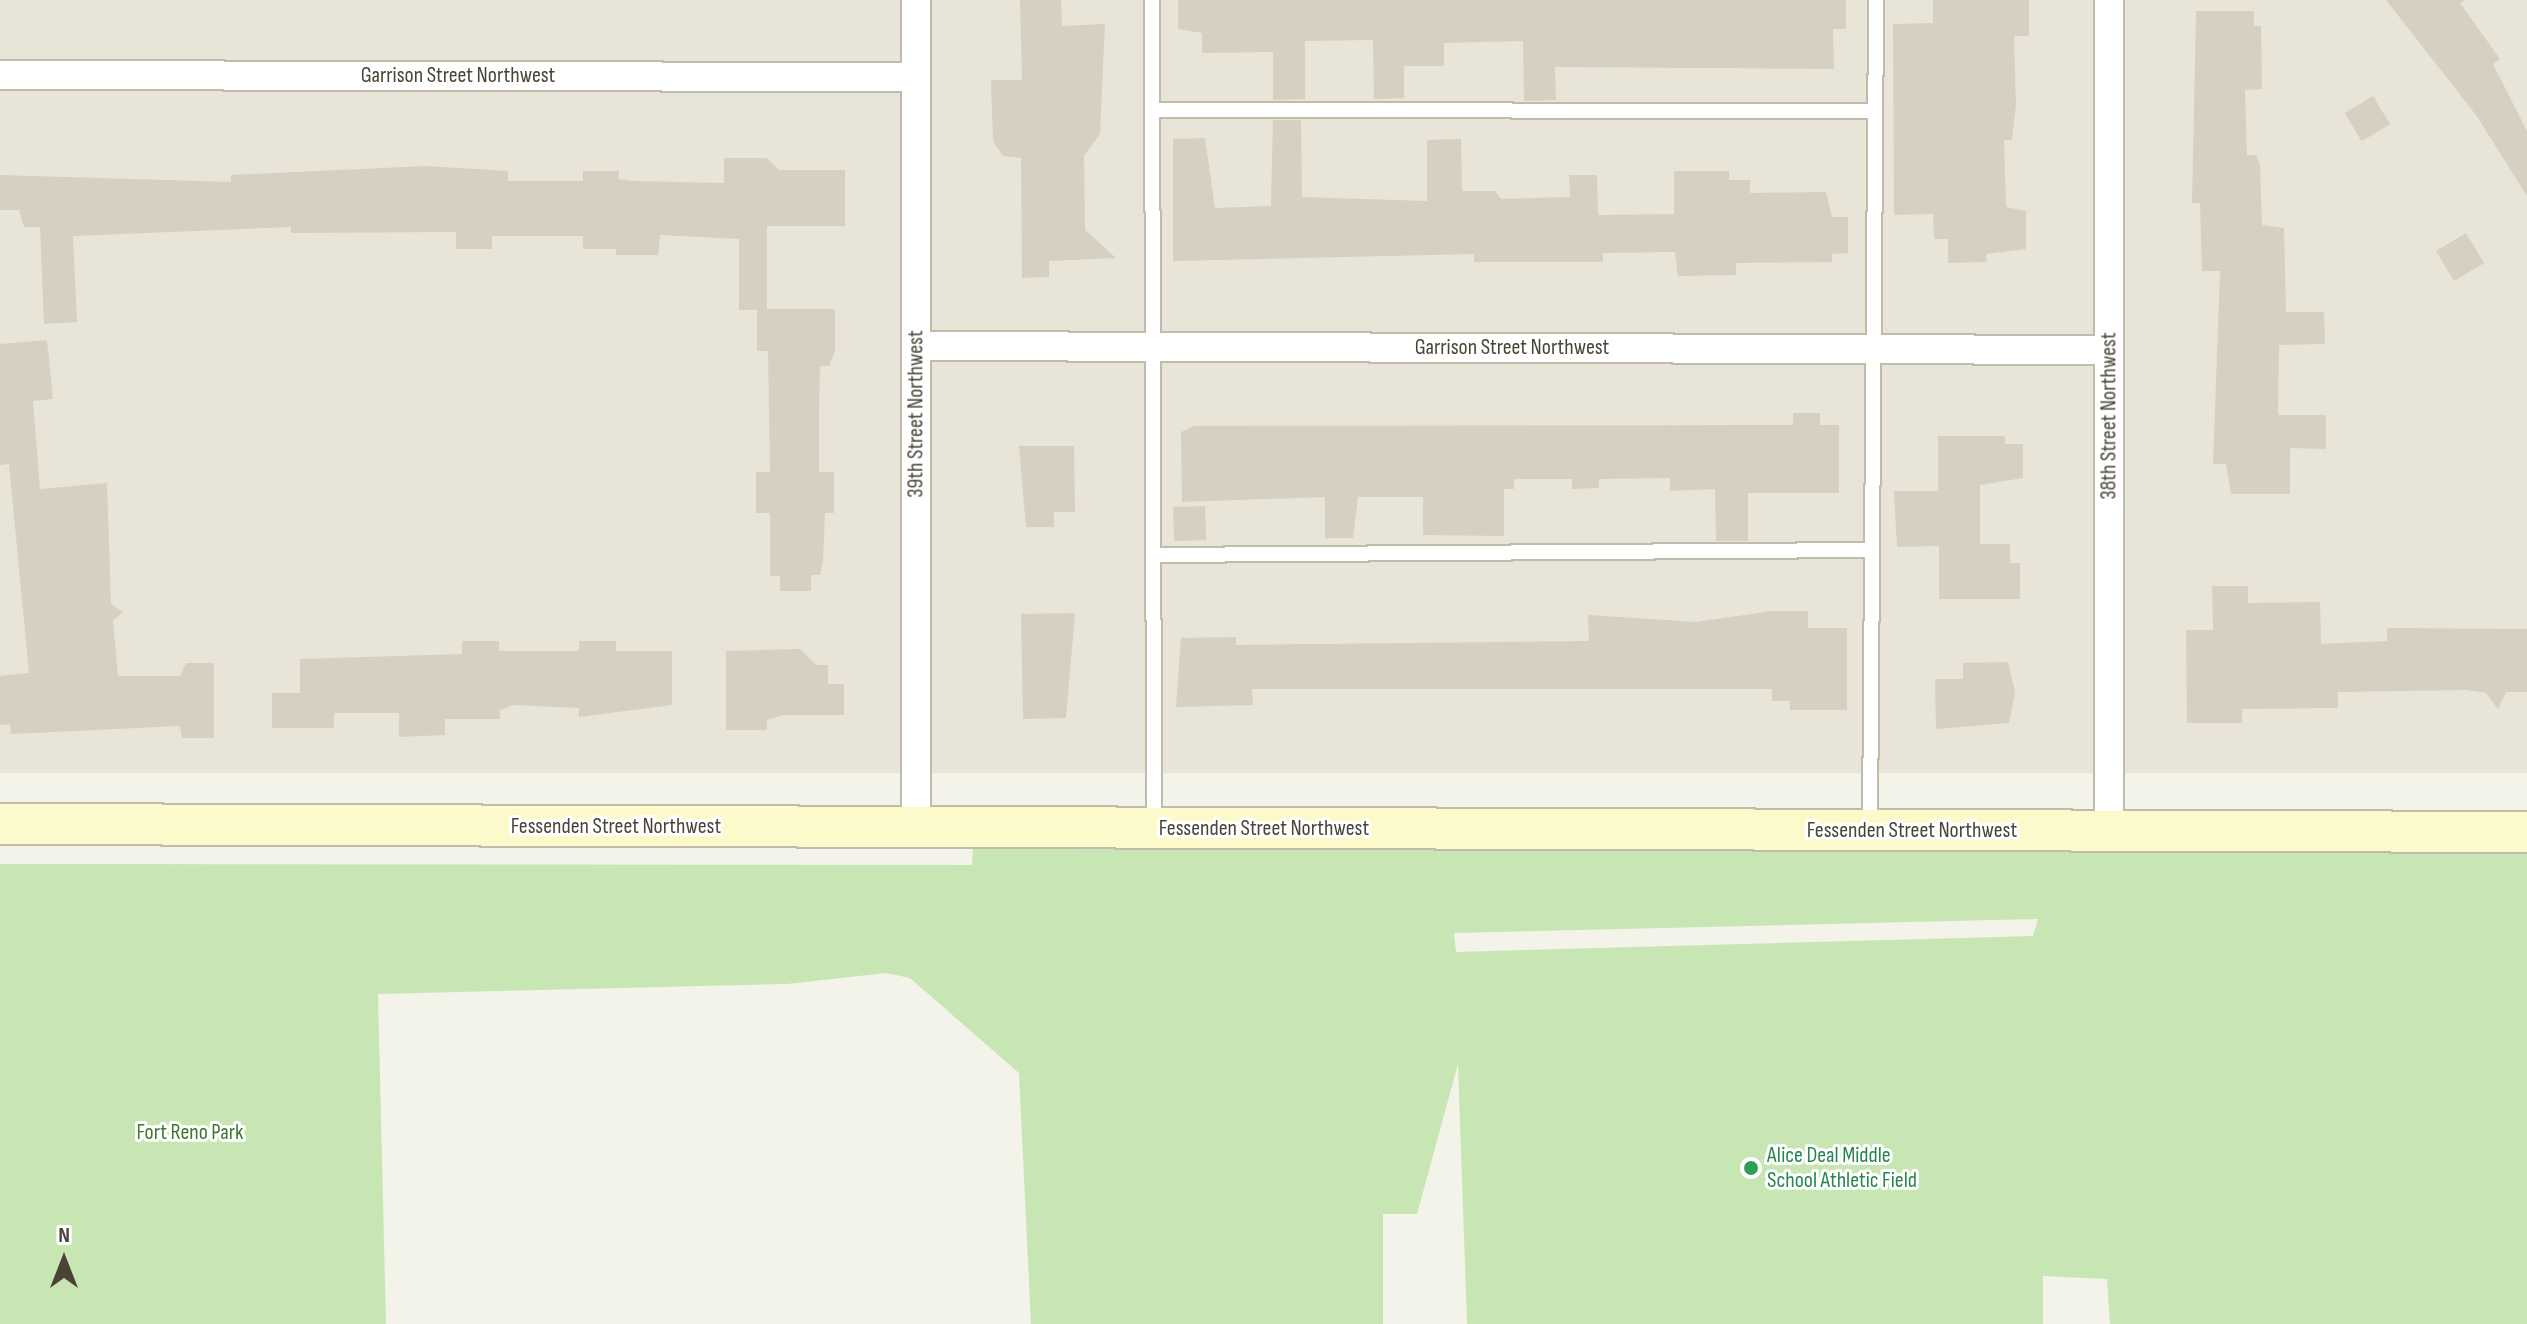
<!DOCTYPE html>
<html>
<head>
<meta charset="utf-8">
<style>
	body { margin:0 }
	#map { position:relative; width:2527px; height:1324px; overflow:hidden; background:#f4f3ea; font-family:"Sofia Sans Condensed",sans-serif }
	div>[style] { position:absolute }
	.residential>* { inset:0; background:#e8e5d8; transform-origin:0 0 }
	.green>* { inset:0; background:#c7e6b4 }
	.building>* { inset:0; background:#d5d0bf; transform-origin:0 0 }
	.roads { filter:drop-shadow(2px 0 #bfbcac) drop-shadow(-2px 0 #bfbcac) drop-shadow(0 2px #bfbcac) drop-shadow(0 -2px #bfbcac) }
	.lane>* { height:14px; margin:-7px; padding:0 7px; transform-origin:7px; border-radius:7px; background:#fff }
	.street>* { height:28px; margin:-14px; padding:0 14px; transform-origin:14px; border-radius:14px; background:#fff }
	.secondary>* { height:40px; margin:-20px; padding:0 20px; transform-origin:20px; border-radius:20px; background:#fcf9cb }
	.dots>* { width:22px; height:22px; translate:-50% -50%; box-sizing:border-box; border:4px solid #fff; border-radius:50% }
	span { translate:-50% -50%; white-space:nowrap; text-align:center; line-height:1.15; -webkit-text-stroke:6px #fff; paint-order:stroke }
	.street-label { font-size:22px; color:#484438 }
	.park-label { font-size:22px; color:#3c782d }
	.leisure-label { font-size:22px; color:#27864d }
	.left { translate:0 -50%; text-align:left }
	.north { position:absolute; left:24px; top:1220px; width:80px; height:80px; -webkit-text-stroke:6px #fff; paint-order:stroke; rotate:0deg; font-size:22px; font-weight:700; line-height:32px; text-align:center; color:#484438 }
	.north::after { content:''; display:block; margin:auto; width:28px; height:36px; background:#484438; clip-path:polygon(50% 0,100% 100%,50% 72%,0 100%) }
</style>
</head>
<body>
<div id="map">
	<div class="residential">
		<i style="left:0;top:0;width:2527px;height:773px"></i>
	</div>
	<div class="green">
		<i style="clip-path:polygon(evenodd,973px 849px,2527px 852px,2527px 1324px,2110px 1324px,2107px 1279px,2043px 1276px,2043px 1324px,1467px 1324px,1458px 1064px,1417px 1214px,1383px 1214px,1383px 1324px,1031px 1324px,1019px 1073px,910px 978px,886px 973px,787px 984px,378px 994px,386px 1324px,0 1324px,0 864px,972px 865px,973px 849px,2038px 919px,2033px 936px,1456px 952px,1454px 933px,2038px 919px)"></i>
	</div>
	<div class="building">
		<i style="clip-path:polygon(1020px 0,1061px 0,1062px 26px,1105px 24px,1100px 134px,1084px 156px,1085px 230px,1116px 258px,1049px 261px,1049px 277px,1022px 278px,1021px 158px,1003px 156px,993px 141px,991px 80px,1022px 80px)"></i>
		<i style="clip-path:polygon(1178px 0,1846px 0,1846px 29px,1833px 29px,1834px 69px,1555px 67px,1556px 100px,1524px 101px,1523px 41px,1444px 43px,1444px 66px,1404px 66px,1404px 98px,1374px 99px,1373px 40px,1305px 41px,1305px 99px,1273px 100px,1273px 52px,1202px 53px,1202px 33px,1178px 29px)"></i>
		<i style="clip-path:polygon(1933px 0,2029px 0,2029px 36px,2014px 36px,2016px 105px,2012px 140px,2004px 140px,2006px 207px,2026px 211px,2026px 249px,1986px 254px,1987px 262px,1948px 263px,1948px 239px,1934px 239px,1933px 214px,1894px 215px,1893px 24px,1933px 23px)"></i>
		<i style="clip-path:polygon(2386px 0,2465px 0,2460px 3px,2500px 59px,2493px 64px,2527px 131px,2527px 196px,2476px 115px)"></i>
		<i style="clip-path:polygon(2196px 11px,2254px 11px,2254px 26px,2261px 26px,2262px 89px,2245px 90px,2247px 155px,2256px 155px,2260px 165px,2262px 225px,2284px 228px,2286px 312px,2324px 312px,2325px 344px,2279px 345px,2278px 415px,2326px 415px,2326px 449px,2290px 448px,2290px 494px,2231px 494px,2226px 464px,2213px 464px,2220px 271px,2202px 271px,2200px 203px,2192px 203px)"></i>
		<i style="left:2373px;top:96px;width:33px;height:33px;rotate:59deg"></i>
		<i style="clip-path:polygon(1273px 120px,1301px 120px,1302px 197px,1427px 201px,1427px 140px,1461px 139px,1462px 191px,1495px 191px,1501px 199px,1570px 197px,1569px 175px,1597px 175px,1598px 215px,1674px 214px,1674px 171px,1729px 171px,1729px 180px,1750px 180px,1750px 193px,1826px 192px,1832px 217px,1848px 217px,1848px 253px,1832px 254px,1832px 262px,1736px 263px,1736px 275px,1678px 276px,1675px 252px,1603px 253px,1603px 262px,1474px 262px,1474px 254px,1173px 261px,1173px 139px,1205px 138px,1215px 208px,1271px 206px)"></i>
		<i style="clip-path:polygon(724px 158px,767px 158px,779px 170px,845px 170px,845px 226px,767px 226px,767px 309px,835px 309px,835px 351px,829px 366px,820px 366px,819px 412px,819px 472px,834px 472px,834px 513px,825px 513px,823px 562px,820px 575px,811px 575px,811px 591px,780px 591px,780px 576px,770px 576px,770px 513px,756px 513px,756px 472px,770px 472px,768px 351px,757px 351px,757px 310px,739px 310px,739px 239px,660px 235px,658px 255px,616px 255px,616px 249px,583px 249px,583px 236px,492px 236px,492px 249px,456px 249px,456px 232px,291px 233px,291px 227px,73px 236px,77px 322px,44px 324px,40px 227px,24px 227px,19px 210px,0 210px,0 175px,231px 182px,231px 175px,425px 166px,508px 171px,508px 181px,583px 181px,583px 171px,619px 171px,619px 179px,633px 181px,724px 183px)"></i>
		<i style="left:2466px;top:233px;width:35px;height:35px;rotate:59deg"></i>
		<i style="clip-path:polygon(47px 340px,53px 399px,33px 401px,40px 489px,107px 483px,111px 604px,123px 612px,113px 621px,118px 676px,180px 676px,186px 663px,214px 663px,214px 738px,182px 738px,180px 726px,11px 734px,10px 724px,0 725px,0 676px,29px 673px,9px 464px,0 465px,0 344px)"></i>
		<i style="clip-path:polygon(1793px 413px,1820px 413px,1820px 425px,1839px 425px,1839px 493px,1748px 493px,1748px 541px,1716px 541px,1715px 489px,1670px 491px,1670px 478px,1599px 479px,1599px 488px,1572px 489px,1572px 479px,1514px 479px,1514px 489px,1504px 489px,1504px 536px,1423px 535px,1423px 497px,1358px 497px,1353px 538px,1325px 538px,1325px 497px,1182px 502px,1181px 432px,1193px 426px,1793px 425px)"></i>
		<i style="clip-path:polygon(1938px 436px,2005px 436px,2005px 444px,2023px 444px,2023px 478px,1980px 485px,1980px 544px,2010px 544px,2010px 563px,2020px 563px,2020px 599px,1939px 599px,1939px 546px,1897px 547px,1894px 491px,1938px 491px)"></i>
		<i style="clip-path:polygon(1019px 446px,1074px 446px,1075px 512px,1054px 512px,1054px 527px,1026px 527px)"></i>
		<i style="left:1205px;top:506px;width:34px;height:32px;rotate:88deg"></i>
		<i style="clip-path:polygon(2212px 586px,2248px 586px,2248px 603px,2320px 602px,2321px 644px,2387px 641px,2387px 628px,2527px 629px,2527px 692px,2506px 692px,2498px 709px,2486px 693px,2466px 690px,2338px 692px,2338px 708px,2242px 709px,2242px 723px,2187px 723px,2186px 630px,2213px 630px)"></i>
		<i style="clip-path:polygon(1772px 611px,1808px 611px,1808px 628px,1847px 628px,1847px 710px,1790px 710px,1790px 701px,1772px 701px,1772px 689px,1252px 689px,1253px 705px,1176px 707px,1181px 638px,1236px 637px,1236px 645px,1589px 641px,1588px 615px,1696px 622px)"></i>
		<i style="clip-path:polygon(1075px 613px,1066px 718px,1023px 719px,1021px 614px)"></i>
		<i style="clip-path:polygon(462px 641px,499px 641px,499px 651px,579px 651px,579px 641px,616px 641px,616px 651px,672px 651px,672px 705px,579px 717px,579px 708px,513px 705px,500px 710px,500px 719px,445px 719px,445px 735px,399px 737px,399px 713px,334px 713px,334px 728px,272px 728px,272px 693px,300px 693px,300px 659px,462px 654px)"></i>
		<i style="clip-path:polygon(800px 649px,816px 665px,828px 665px,828px 684px,844px 684px,844px 715px,782px 715px,767px 720px,767px 730px,726px 730px,726px 651px)"></i>
		<i style="clip-path:polygon(2008px 662px,2015px 692px,2009px 723px,1936px 729px,1935px 679px,1963px 679px,1963px 663px)"></i>
	</div>
	<div class="roads">
		<div class="lane">
			<i style="left:1152px;top:0;width:824px;rotate:89.86deg"></i>
			<i style="left:1152px;top:110px;width:723px;rotate:0.08deg"></i>
			<i style="left:1154px;top:555px;width:717px;rotate:-0.4deg"></i>
			<i style="left:1870px;top:828px;width:828px;rotate:-89.58deg"></i>
		</div>
		<div class="street">
			<i style="left:0;top:75px;width:916px;rotate:0.13deg"></i>
			<i style="left:916px;top:346px;width:1193px;rotate:0.19deg"></i>
			<i style="left:916px;top:828px;width:828px;rotate:-90deg"></i>
			<i style="left:2109px;top:831px;width:831px;rotate:-90deg"></i>
		</div>
		<div class="secondary">
			<i style="left:0;top:824px;width:2527px;rotate:0.18deg"></i>
		</div>
	</div>
	<div class="dots">
		<i style="left:1751px;top:1168px;background:#2e9e5b"></i>
	</div>
	<div class="street-label">
		<span style="left:458px;top:76px">Garrison Street Northwest</span>
		<span style="left:1512px;top:348px">Garrison Street Northwest</span>
		<span style="left:916px;top:414px;rotate:-90deg">39th Street Northwest</span>
		<span style="left:2109px;top:416px;rotate:-90deg">38th Street Northwest</span>
		<span style="left:616px;top:827px">Fessenden Street Northwest</span>
		<span style="left:1264px;top:829px">Fessenden Street Northwest</span>
		<span style="left:1912px;top:831px">Fessenden Street Northwest</span>
	</div>
	<div class="park-label">
		<span style="left:190px;top:1133px">Fort Reno Park</span>
	</div>
	<div class="leisure-label">
		<span class="left" style="left:1767px;top:1168px">Alice Deal Middle<br>School Athletic Field</span>
	</div>
	<div class="north">N</div>
</div>
</body>
</html>
